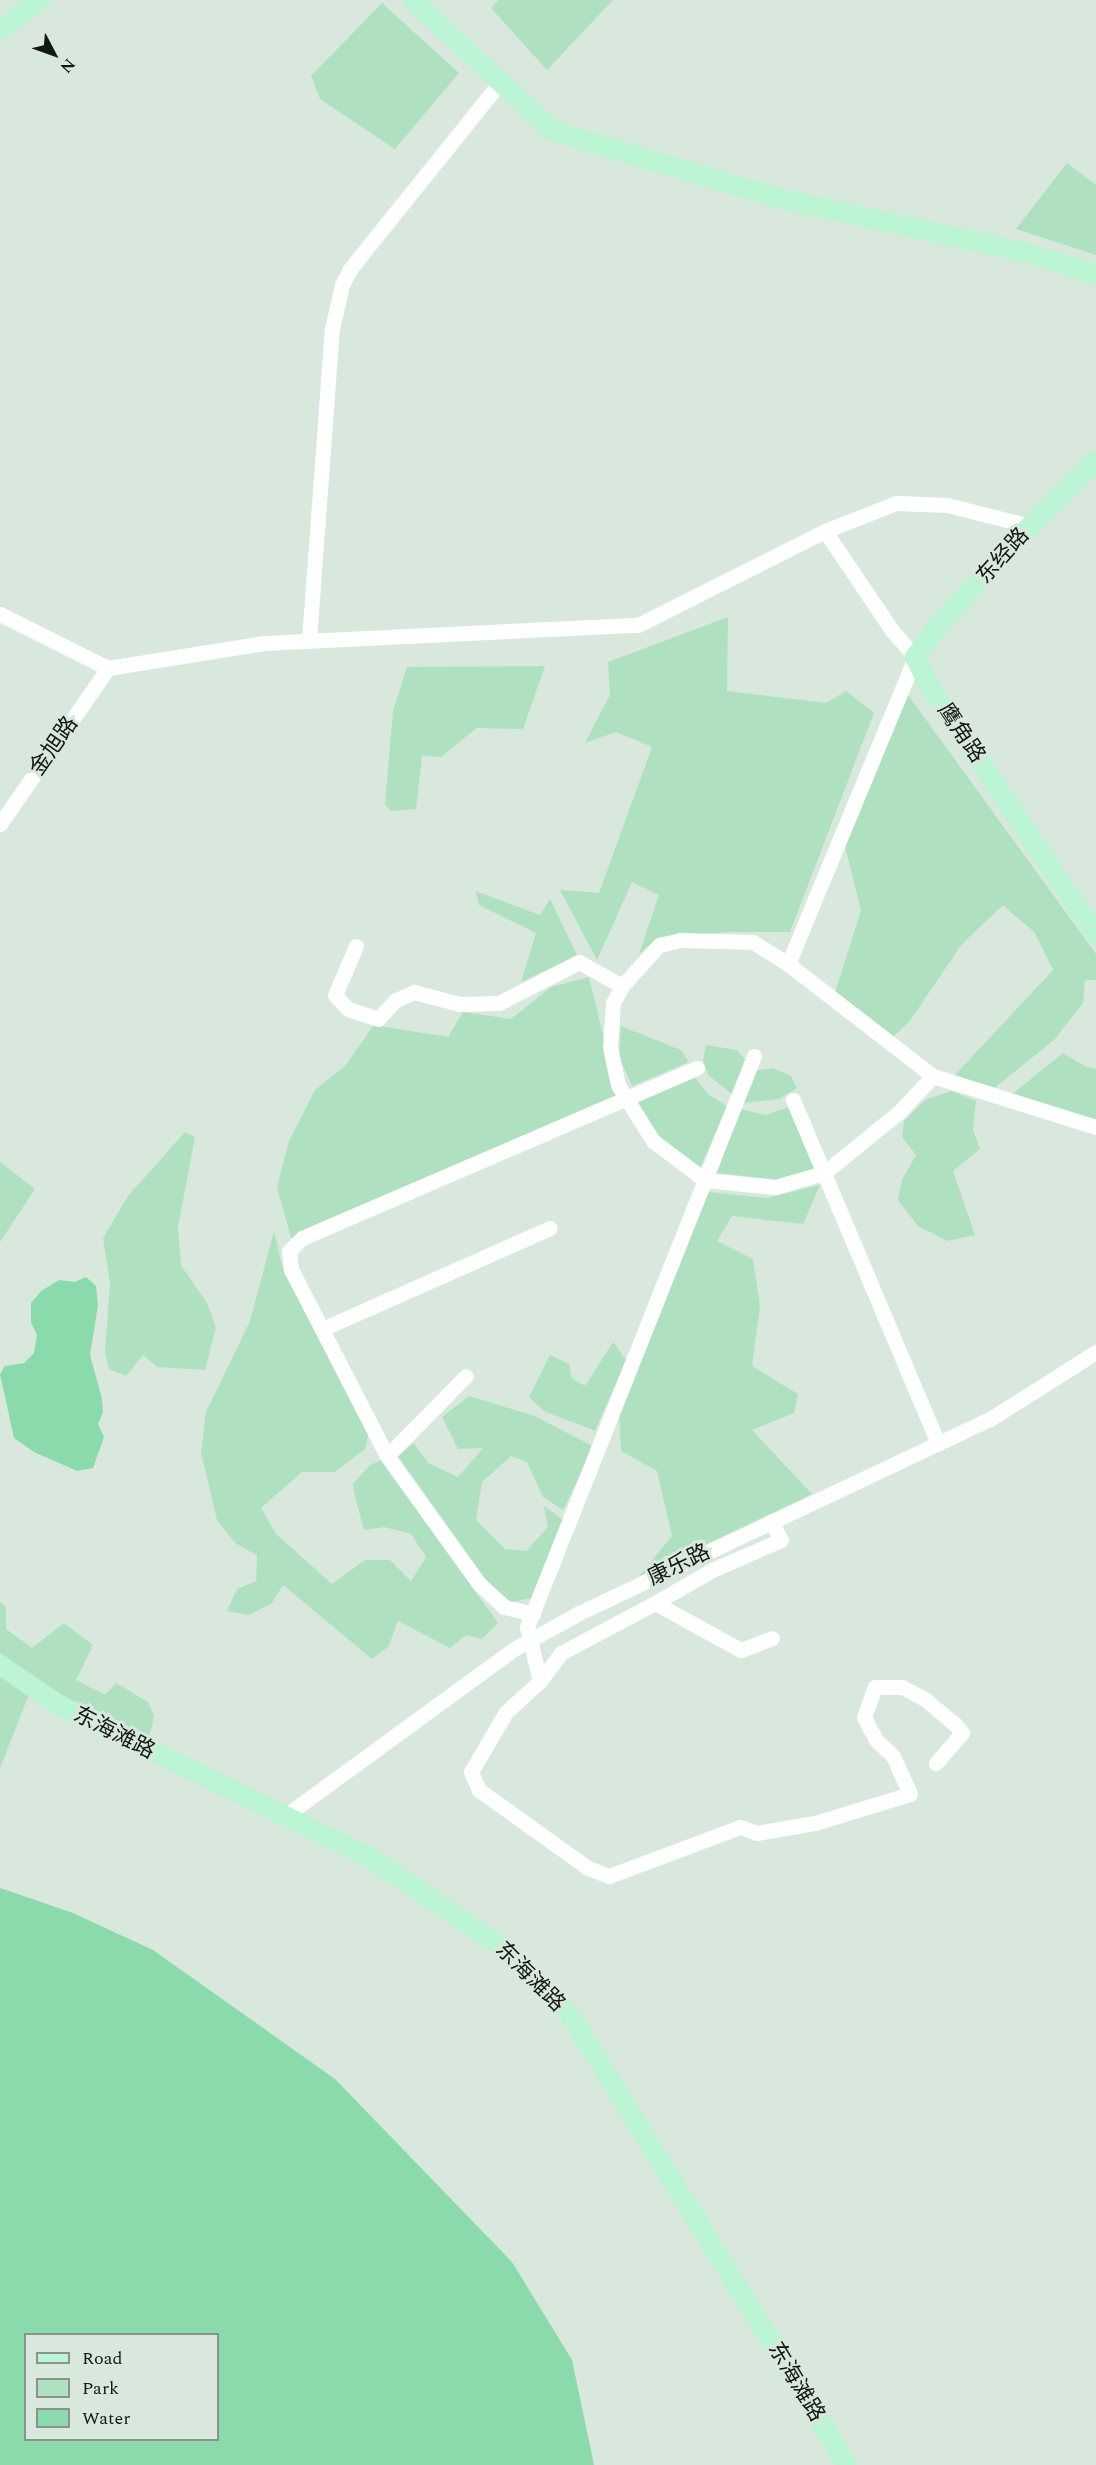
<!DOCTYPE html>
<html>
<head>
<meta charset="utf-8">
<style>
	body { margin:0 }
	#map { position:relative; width:1096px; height:2465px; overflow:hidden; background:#d8e8dd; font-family:Spectral,"Noto Sans SC",serif }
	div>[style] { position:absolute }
	.green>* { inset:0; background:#afe1c1 }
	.water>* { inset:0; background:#8adaab }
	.minor>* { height:15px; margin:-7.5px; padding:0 7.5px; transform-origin:7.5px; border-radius:7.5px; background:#fff }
	.major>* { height:20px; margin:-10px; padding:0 10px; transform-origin:10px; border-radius:10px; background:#bbf5d3 }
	span { translate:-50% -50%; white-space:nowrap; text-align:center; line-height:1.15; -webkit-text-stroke:6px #d8e8dd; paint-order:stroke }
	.street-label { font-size:22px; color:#121714 }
	.legend { position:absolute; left:24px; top:2333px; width:195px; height:108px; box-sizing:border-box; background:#d8e8dd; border:2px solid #89948d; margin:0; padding:8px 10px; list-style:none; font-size:18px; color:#121714 }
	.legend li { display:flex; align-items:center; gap:12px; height:30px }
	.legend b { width:30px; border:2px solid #89948d }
	.north { position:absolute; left:24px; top:24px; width:60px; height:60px; -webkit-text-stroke:4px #d8e8dd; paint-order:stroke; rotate:131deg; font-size:16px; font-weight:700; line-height:24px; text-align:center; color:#121714 }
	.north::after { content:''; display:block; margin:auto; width:21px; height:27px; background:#121714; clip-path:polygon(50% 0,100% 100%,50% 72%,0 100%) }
</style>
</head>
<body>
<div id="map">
	<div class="green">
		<i style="clip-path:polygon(499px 0,613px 0,547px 70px,491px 8px)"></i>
		<i style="clip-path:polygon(382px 3px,459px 73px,395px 149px,320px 99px,311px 76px)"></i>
		<i style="clip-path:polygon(1067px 163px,1096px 185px,1096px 255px,1016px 229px)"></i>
		<i style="clip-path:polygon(728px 617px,727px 691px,826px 703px,846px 691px,874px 713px,790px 932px,729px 932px,659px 937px,639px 954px,659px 895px,632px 882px,597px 960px,560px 890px,599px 893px,652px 747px,616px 732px,585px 743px,610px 695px,608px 662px)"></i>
		<i style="clip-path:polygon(545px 666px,523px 729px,477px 728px,441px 757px,422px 756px,416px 809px,391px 811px,385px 804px,393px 711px,407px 667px)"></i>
		<i style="clip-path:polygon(908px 695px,1096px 954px,1096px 980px,1085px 980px,1083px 1003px,1054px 1040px,993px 1089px,953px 1077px,1053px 970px,1035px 933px,1003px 905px,962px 944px,909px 1022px,888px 1041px,834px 996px,861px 910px,845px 846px)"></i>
		<i style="clip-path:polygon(476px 891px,540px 915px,550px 899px,577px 955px,521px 982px,536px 933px,479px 905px)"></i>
		<i style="clip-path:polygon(589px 977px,618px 1096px,291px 1238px,277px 1187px,289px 1141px,315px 1090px,345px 1066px,374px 1025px,448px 1037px,463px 1012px,511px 1019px,551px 987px)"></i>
		<i style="clip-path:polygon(621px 1026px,681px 1050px,689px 1062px,632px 1086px,619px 1057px)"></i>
		<i style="clip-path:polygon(706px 1045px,737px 1050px,754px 1071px,772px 1068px,791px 1076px,797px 1088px,779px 1099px,743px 1103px,708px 1075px,703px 1060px)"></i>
		<i style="clip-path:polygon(1063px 1053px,1086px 1067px,1096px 1069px,1096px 1120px,1011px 1095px)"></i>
		<i style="clip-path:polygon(693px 1075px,708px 1094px,727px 1106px,700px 1168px,653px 1134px,634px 1102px)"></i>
		<i style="clip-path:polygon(951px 1091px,976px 1101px,973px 1130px,980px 1149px,953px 1171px,975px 1235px,947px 1241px,918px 1226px,898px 1200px,902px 1180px,916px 1155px,902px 1137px,904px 1121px,925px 1100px)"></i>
		<i style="clip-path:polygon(789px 1107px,817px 1172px,779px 1180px,717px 1173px,740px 1109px,766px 1115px)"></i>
		<i style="clip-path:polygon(185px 1132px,195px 1137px,178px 1227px,181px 1265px,207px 1303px,216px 1328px,205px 1370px,157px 1367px,143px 1355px,126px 1376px,109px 1369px,105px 1352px,110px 1283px,103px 1238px,128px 1196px)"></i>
		<i style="clip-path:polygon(0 1162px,35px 1189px,0 1242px)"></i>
		<i style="clip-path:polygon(820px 1185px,803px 1224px,732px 1216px,717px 1241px,753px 1259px,760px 1306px,752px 1366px,798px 1394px,794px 1413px,752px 1430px,812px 1494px,639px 1576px,672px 1536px,657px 1471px,621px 1451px,619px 1410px,709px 1192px,767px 1198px)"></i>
		<i style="clip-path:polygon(274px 1231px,284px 1273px,369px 1432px,365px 1449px,335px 1472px,302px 1472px,261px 1508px,276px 1534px,332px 1584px,365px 1560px,390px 1560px,411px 1581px,426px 1557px,411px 1534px,384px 1527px,364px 1530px,355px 1497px,353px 1484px,370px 1465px,381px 1460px,498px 1623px,482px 1639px,466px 1635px,450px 1648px,398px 1621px,388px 1647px,372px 1659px,283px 1585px,272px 1603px,249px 1615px,227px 1611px,237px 1589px,256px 1581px,257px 1555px,235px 1543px,217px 1520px,201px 1452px,206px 1412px,250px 1321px)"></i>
		<i style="clip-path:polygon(613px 1342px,626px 1360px,595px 1431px,544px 1411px,529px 1397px,550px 1355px,569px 1364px,572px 1378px,585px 1386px)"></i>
		<i style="clip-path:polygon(469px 1396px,535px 1416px,594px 1447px,563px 1510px,543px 1497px,527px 1462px,511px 1456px,482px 1482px,476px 1520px,505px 1549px,526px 1551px,548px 1527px,544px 1506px,563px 1520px,532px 1598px,511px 1602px,485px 1579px,398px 1456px,414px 1443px,428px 1463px,458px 1477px,483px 1448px,458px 1449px,442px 1417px)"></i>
		<i style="clip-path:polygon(0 1602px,6px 1607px,6px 1629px,32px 1648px,64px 1623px,93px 1645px,76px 1680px,105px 1695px,116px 1683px,148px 1702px,154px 1716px,148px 1743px,51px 1689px,0 1653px)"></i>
		<i style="clip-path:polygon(0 1664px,32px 1687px,0 1768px)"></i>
	</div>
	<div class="water">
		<i style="clip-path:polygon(86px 1277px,96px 1286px,98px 1305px,90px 1355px,102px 1399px,103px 1412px,98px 1424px,104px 1437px,93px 1468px,77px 1471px,34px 1452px,14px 1438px,0 1374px,5px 1366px,24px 1363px,34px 1353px,37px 1335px,31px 1322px,31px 1303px,41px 1291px,59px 1280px,75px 1282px)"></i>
		<i style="clip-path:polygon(evenodd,0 1888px,73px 1913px,153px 1950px,335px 2079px,512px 2262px,572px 2360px,594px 2465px,0 2465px,0 1888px,218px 2334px,218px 2440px,26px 2440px,26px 2334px,218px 2334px)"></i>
	</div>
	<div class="minor">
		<i style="left:0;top:614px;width:121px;rotate:26.6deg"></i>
		<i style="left:108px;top:668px;width:158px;rotate:-9.1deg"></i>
		<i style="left:264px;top:643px;width:374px;rotate:-2.8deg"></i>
		<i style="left:638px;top:625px;width:209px;rotate:-26.7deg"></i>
		<i style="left:825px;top:531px;width:76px;rotate:-21.5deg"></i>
		<i style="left:896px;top:503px;width:51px;rotate:2.2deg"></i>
		<i style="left:947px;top:505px;width:86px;rotate:14.2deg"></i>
		<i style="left:309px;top:640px;width:312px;rotate:-85.8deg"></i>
		<i style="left:332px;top:329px;width:45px;rotate:-77.2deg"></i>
		<i style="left:342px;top:285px;width:18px;rotate:-63deg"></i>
		<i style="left:350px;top:269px;width:238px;rotate:-51.2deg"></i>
		<i style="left:0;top:824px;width:190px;rotate:-55.3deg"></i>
		<i style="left:356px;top:946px;width:53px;rotate:113.2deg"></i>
		<i style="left:335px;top:995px;width:19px;rotate:47deg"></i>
		<i style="left:348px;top:1009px;width:32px;rotate:18deg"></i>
		<i style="left:378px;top:1019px;width:26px;rotate:-47deg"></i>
		<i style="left:396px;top:1000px;width:20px;rotate:-24deg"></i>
		<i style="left:414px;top:992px;width:47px;rotate:14.9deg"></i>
		<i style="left:459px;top:1004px;width:40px;rotate:-1.4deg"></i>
		<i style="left:499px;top:1003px;width:90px;rotate:-27.1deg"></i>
		<i style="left:579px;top:962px;width:49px;rotate:29.2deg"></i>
		<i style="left:788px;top:964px;width:332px;rotate:-67.5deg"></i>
		<i style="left:915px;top:657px;width:37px;rotate:-131deg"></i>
		<i style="left:891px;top:629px;width:118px;rotate:-124deg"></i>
		<i style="left:754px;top:1056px;width:614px;rotate:111.68deg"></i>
		<i style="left:527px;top:1627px;width:56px;rotate:76.5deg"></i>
		<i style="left:540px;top:1681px;width:46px;rotate:137.6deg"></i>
		<i style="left:506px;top:1712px;width:69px;rotate:120.3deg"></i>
		<i style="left:471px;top:1772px;width:20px;rotate:66deg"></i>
		<i style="left:479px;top:1790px;width:134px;rotate:35.6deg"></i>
		<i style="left:588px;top:1868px;width:22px;rotate:21deg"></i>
		<i style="left:609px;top:1876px;width:140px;rotate:-20.5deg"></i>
		<i style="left:740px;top:1827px;width:18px;rotate:19deg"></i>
		<i style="left:757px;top:1833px;width:59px;rotate:-9.8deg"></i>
		<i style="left:815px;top:1823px;width:99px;rotate:-17deg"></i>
		<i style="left:910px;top:1794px;width:42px;rotate:-114.1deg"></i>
		<i style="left:893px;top:1756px;width:23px;rotate:-137deg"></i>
		<i style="left:876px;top:1740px;width:26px;rotate:-118deg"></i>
		<i style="left:864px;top:1717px;width:32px;rotate:-70deg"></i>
		<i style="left:875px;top:1687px;width:27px"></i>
		<i style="left:902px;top:1687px;width:27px;rotate:28deg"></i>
		<i style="left:926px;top:1700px;width:38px;rotate:40deg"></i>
		<i style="left:955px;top:1724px;width:11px;rotate:52deg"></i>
		<i style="left:962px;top:1733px;width:40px;rotate:131deg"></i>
		<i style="left:933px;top:1076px;width:50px;rotate:133.4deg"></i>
		<i style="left:899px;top:1112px;width:97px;rotate:140.9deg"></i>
		<i style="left:824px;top:1173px;width:51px;rotate:164.1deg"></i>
		<i style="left:775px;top:1187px;width:70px;rotate:-174.3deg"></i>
		<i style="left:705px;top:1180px;width:65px;rotate:-143.1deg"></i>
		<i style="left:653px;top:1141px;width:66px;rotate:-122deg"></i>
		<i style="left:618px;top:1085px;width:39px;rotate:-102deg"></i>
		<i style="left:610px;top:1047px;width:44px;rotate:-86.1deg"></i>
		<i style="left:613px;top:1003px;width:19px;rotate:-62deg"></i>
		<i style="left:622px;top:986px;width:55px;rotate:-47.9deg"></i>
		<i style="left:659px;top:945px;width:23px;rotate:-13deg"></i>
		<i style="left:681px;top:940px;width:72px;rotate:1.6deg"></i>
		<i style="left:753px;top:942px;width:41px;rotate:32.2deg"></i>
		<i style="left:788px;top:964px;width:183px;rotate:37.7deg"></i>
		<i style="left:933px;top:1076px;width:171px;rotate:17.4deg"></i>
		<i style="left:793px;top:1100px;width:373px;rotate:67.1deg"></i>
		<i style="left:322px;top:1329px;width:249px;rotate:-23.9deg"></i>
		<i style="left:387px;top:1456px;width:112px;rotate:-45.4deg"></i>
		<i style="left:655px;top:1603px;width:66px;rotate:-30.1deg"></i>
		<i style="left:712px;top:1570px;width:75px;rotate:-23.5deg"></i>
		<i style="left:781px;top:1540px;width:21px;rotate:-118deg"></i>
		<i style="left:533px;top:1614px;width:30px;rotate:-166deg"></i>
		<i style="left:504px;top:1607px;width:33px;rotate:-137deg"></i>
		<i style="left:480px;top:1585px;width:159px;rotate:-125.8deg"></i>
		<i style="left:387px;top:1456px;width:210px;rotate:-117.2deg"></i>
		<i style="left:291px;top:1269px;width:18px;rotate:-96deg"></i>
		<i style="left:289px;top:1251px;width:18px;rotate:-45deg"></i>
		<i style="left:302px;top:1238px;width:430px;rotate:-23.3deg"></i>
		<i style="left:540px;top:1681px;width:35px;rotate:-53deg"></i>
		<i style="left:561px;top:1653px;width:106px;rotate:-28deg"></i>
		<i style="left:655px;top:1603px;width:98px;rotate:28.7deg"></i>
		<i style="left:741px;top:1650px;width:33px;rotate:-21deg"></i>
		<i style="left:285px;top:1816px;width:283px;rotate:-36.1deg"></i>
		<i style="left:514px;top:1649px;width:74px;rotate:-29deg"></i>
		<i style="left:579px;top:1613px;width:454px;rotate:-25.3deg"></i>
		<i style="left:990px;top:1419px;width:125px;rotate:-32.3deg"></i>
	</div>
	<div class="major">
		<i style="left:412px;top:0;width:192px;rotate:42.9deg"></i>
		<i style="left:553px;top:131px;width:235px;rotate:16.6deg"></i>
		<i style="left:778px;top:198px;width:248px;rotate:12.4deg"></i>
		<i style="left:1020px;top:251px;width:79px;rotate:16.8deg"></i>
		<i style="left:0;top:30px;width:51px;rotate:-36.2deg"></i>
		<i style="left:1096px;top:461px;width:93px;rotate:135.4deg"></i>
		<i style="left:1030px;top:526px;width:129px;rotate:132.8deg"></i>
		<i style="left:942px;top:621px;width:45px;rotate:126.9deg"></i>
		<i style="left:915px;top:657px;width:30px;rotate:64deg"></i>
		<i style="left:928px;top:684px;width:302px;rotate:56.2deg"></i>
		<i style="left:0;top:1665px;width:71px;rotate:34.1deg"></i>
		<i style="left:59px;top:1705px;width:347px;rotate:26.1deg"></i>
		<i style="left:371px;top:1858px;width:166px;rotate:34.2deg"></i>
		<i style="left:508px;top:1951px;width:96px;rotate:46.7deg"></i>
		<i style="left:574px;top:2021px;width:521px;rotate:58.41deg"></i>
	</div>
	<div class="street-label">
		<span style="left:1003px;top:556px;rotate:-48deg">东经路</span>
		<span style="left:961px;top:733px;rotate:56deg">鹰角路</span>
		<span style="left:54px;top:746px;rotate:-55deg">金旭路</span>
		<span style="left:679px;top:1565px;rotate:-26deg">康乐路</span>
		<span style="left:114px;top:1733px;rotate:27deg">东海滩路</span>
		<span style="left:530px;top:1977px;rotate:45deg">东海滩路</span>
		<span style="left:796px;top:2382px;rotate:59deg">东海滩路</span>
	</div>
	<ul class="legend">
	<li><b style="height:8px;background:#bbf5d3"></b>Road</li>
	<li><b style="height:16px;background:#afe1c1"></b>Park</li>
	<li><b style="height:16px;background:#8adaab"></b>Water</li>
	</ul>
	<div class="north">N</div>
</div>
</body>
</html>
